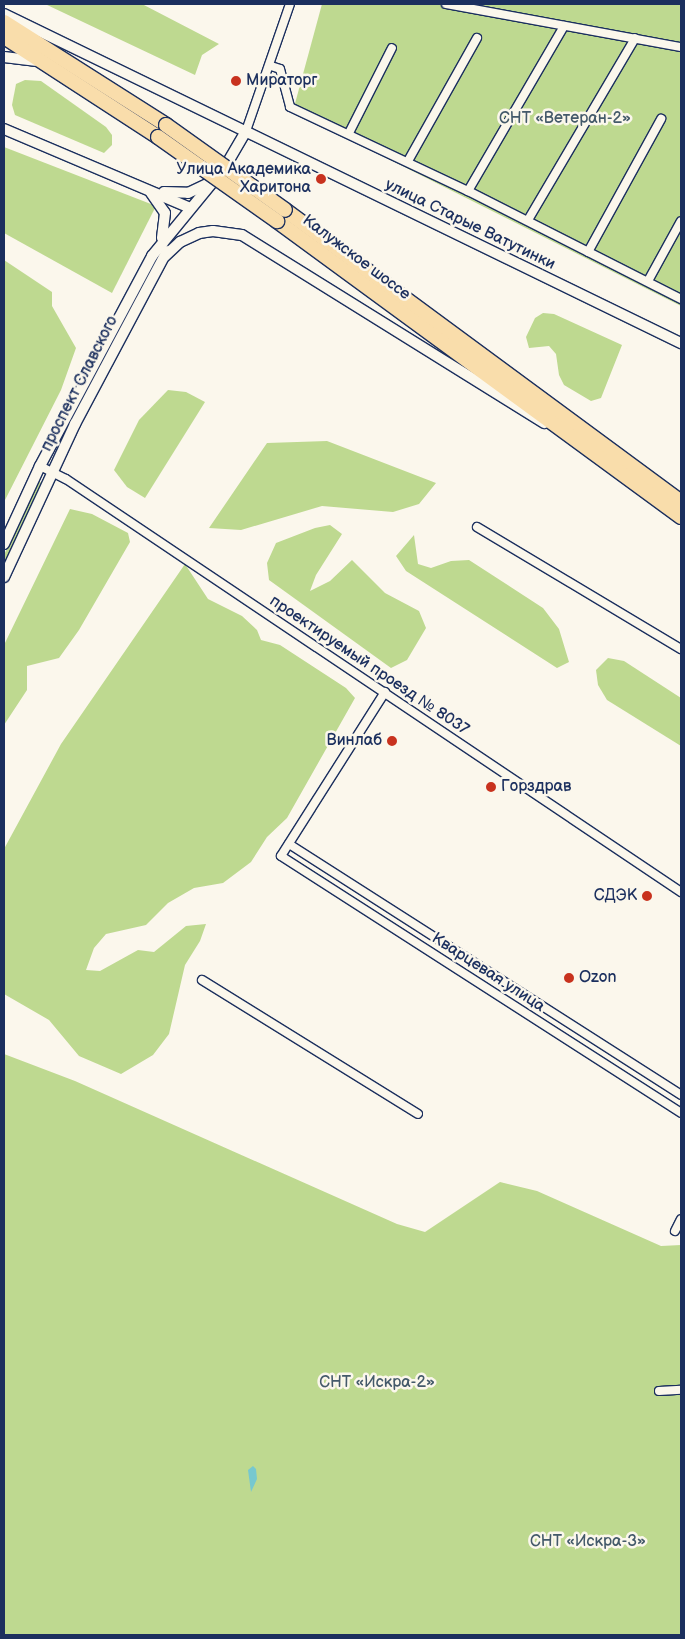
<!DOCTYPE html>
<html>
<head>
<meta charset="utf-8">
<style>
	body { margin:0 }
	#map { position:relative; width:685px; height:1639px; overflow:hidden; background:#fbf7ec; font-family:"Balsamiq Sans",sans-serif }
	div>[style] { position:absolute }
	.green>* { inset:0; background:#bed990 }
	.water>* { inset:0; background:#77c8cf }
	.roads { filter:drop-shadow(1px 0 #1b2f5e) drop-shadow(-1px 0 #1b2f5e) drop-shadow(0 1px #1b2f5e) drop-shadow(0 -1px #1b2f5e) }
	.street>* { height:8px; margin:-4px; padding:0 4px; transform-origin:4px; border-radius:4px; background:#fbf7ec }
	.secondary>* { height:10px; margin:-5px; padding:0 5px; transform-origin:5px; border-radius:5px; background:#fbf7ec }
	.highway>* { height:14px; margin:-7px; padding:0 7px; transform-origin:7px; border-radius:7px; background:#f9ddab }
	.bridges { filter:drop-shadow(1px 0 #1b2f5e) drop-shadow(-1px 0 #1b2f5e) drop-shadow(0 1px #1b2f5e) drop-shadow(0 -1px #1b2f5e) }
	.highway-bridge>* { height:14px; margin:-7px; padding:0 7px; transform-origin:7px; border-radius:7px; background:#f9ddab }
	.dots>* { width:14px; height:14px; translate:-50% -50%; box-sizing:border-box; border:2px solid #fbf7ec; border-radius:50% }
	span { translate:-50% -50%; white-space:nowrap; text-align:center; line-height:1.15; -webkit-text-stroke:5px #fbf7ec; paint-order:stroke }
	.poi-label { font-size:16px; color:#1b2f5e }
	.left { translate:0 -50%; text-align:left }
	.right { translate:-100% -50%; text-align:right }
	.park-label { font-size:16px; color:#445a6a }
	.street-label { font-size:16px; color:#1b2f5e }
	.frame { position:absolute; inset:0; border:5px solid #1b2f5e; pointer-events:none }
</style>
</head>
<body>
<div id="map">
	<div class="green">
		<i style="clip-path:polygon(45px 4px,142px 4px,219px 44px,202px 55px,195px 75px)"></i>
		<i style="clip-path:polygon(322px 4px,681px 4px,681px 306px,293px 111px)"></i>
		<i style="clip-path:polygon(25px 80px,41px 81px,106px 127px,112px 135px,112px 145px,104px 153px,15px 115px,12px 105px,16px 84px)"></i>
		<i style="clip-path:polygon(4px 147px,156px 206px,112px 293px,4px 233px)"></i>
		<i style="clip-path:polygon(4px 260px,52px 292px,52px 306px,76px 348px,61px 390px,4px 502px)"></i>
		<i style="clip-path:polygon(543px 313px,554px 314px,622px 345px,601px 398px,591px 401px,564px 385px,559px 375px,556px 354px,549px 346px,529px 348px,526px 337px,535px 318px)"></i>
		<i style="clip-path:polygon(168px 390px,186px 392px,205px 402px,145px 498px,127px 487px,114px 470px,139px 420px)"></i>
		<i style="clip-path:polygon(327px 441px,436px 483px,419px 504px,393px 512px,322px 506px,241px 530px,209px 528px,267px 443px)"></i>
		<i style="clip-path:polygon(38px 481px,42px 483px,4px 568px,4px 555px)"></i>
		<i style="clip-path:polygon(70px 509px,92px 514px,128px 533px,130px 542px,79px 630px,59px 658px,27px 666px,27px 690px,4px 725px,4px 645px)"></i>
		<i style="clip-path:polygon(330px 525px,342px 534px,316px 575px,310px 591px,330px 581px,352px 560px,385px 593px,419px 611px,426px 628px,407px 660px,391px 668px,269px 580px,267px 563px,276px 543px,315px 528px)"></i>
		<i style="clip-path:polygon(414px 535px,418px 564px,431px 568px,451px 561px,469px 560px,543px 608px,559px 629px,569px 662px,557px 668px,406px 571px,396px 556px)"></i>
		<i style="clip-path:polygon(185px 564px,208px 599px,242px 616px,257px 630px,261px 640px,280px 645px,346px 688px,355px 698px,287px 818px,267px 837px,251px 862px,223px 883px,194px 888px,168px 903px,146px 925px,106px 934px,94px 948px,86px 970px,100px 971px,138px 950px,154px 952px,186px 926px,206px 924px,200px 941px,185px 965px,169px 1034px,153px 1055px,121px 1074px,79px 1056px,49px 1020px,4px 994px,4px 849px,61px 744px)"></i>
		<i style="clip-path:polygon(608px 658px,624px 661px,681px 698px,681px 746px,607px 700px,598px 685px,596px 670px)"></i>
		<i style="clip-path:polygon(4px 1054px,75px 1081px,397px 1224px,425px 1232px,500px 1182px,537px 1191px,661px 1246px,681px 1245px,681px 1635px,4px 1635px)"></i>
	</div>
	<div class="water">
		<i style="clip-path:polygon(253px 1466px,256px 1469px,257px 1479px,251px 1492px,248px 1470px)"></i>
	</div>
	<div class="roads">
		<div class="street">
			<i style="left:446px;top:4px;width:239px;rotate:10.4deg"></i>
			<i style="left:271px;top:66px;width:9px;rotate:18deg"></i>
			<i style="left:280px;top:69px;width:39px;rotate:75deg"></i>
			<i style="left:290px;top:107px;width:197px;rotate:25.3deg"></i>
			<i style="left:468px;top:191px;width:239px;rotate:26.9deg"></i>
			<i style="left:246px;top:131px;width:134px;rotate:-70.9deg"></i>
			<i style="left:349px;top:133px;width:95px;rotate:-63.2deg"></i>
			<i style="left:408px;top:161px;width:141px;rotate:-60.7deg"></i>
			<i style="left:468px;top:191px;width:191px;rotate:-59.8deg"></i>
			<i style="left:528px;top:220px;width:211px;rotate:-59.5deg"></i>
			<i style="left:588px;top:252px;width:152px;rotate:-61.2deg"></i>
			<i style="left:648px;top:281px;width:68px;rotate:-61.2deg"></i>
			<i style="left:40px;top:466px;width:29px;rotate:27deg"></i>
			<i style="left:66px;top:479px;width:741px;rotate:33.88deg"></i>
			<i style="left:477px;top:527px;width:238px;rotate:30.9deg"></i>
			<i style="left:385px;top:692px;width:194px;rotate:122.4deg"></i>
			<i style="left:281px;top:856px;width:475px;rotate:32.7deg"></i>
			<i style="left:289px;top:844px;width:465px;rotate:32.6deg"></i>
			<i style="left:202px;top:980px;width:254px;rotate:31.8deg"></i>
			<i style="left:675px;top:1231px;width:13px;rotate:-63deg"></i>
			<i style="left:659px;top:1391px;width:22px;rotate:-3deg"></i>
		</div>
		<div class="secondary">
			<i style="left:4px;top:14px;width:753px;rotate:25.92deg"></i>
			<i style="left:4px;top:57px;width:31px;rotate:7deg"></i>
			<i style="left:4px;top:129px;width:202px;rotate:23deg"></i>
			<i style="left:164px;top:192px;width:24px;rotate:2deg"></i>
			<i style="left:188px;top:193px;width:21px;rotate:-25deg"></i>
			<i style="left:151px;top:193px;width:24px;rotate:55deg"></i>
			<i style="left:165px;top:213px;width:25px;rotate:97deg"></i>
			<i style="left:165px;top:256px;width:21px;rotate:-43deg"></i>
			<i style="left:180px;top:242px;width:21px;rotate:-25deg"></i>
			<i style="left:199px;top:233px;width:14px;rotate:-8deg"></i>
			<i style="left:213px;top:231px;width:29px;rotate:8deg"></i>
			<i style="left:242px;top:235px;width:356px;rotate:31.9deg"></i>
			<i style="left:4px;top:544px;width:86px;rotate:-65.2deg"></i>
			<i style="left:40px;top:466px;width:238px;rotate:-61.9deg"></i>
			<i style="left:152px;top:256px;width:115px;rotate:-50.6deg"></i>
			<i style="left:225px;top:167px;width:42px;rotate:-59.7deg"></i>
			<i style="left:4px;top:577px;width:169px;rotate:-65.1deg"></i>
			<i style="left:75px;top:424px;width:196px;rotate:-62deg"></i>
		</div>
		<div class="highway">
			<i style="left:4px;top:22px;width:192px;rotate:32.4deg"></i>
			<i style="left:4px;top:37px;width:184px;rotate:33deg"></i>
			<i style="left:285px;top:210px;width:492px;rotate:36.4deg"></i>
			<i style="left:277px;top:221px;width:501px;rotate:36.23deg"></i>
		</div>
	</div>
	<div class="bridges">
		<div class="highway-bridge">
			<i style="left:166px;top:125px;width:146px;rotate:35.5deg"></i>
			<i style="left:158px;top:137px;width:146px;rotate:35.2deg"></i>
		</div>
	</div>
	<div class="dots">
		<i style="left:236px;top:81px;background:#c8321e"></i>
		<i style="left:321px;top:179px;background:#c8321e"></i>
		<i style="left:392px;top:741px;background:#c8321e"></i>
		<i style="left:491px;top:787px;background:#c8321e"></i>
		<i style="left:647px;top:896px;background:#c8321e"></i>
		<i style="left:569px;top:978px;background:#c8321e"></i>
	</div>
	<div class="poi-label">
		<span class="left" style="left:246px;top:81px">Мираторг</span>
		<span class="right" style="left:311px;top:179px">Улица Академика<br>Харитона</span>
		<span class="right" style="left:382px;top:741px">Винлаб</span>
		<span class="left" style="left:501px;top:787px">Горздрав</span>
		<span class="right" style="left:637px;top:896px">СДЭК</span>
		<span class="left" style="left:579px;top:978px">Ozon</span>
	</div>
	<div class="park-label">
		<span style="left:565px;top:119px">СНТ «Ветеран-2»</span>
		<span style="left:377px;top:1383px">СНТ «Искра-2»</span>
		<span style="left:588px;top:1542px">СНТ «Искра-3»</span>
	</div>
	<div class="street-label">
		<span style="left:470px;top:225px;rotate:26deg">улица Старые Ватутинки</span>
		<span style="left:356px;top:258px;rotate:37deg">Калужское шоссе</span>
		<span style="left:80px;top:384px;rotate:-63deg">проспект Славского</span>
		<span style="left:369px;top:666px;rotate:34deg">проектируемый проезд № 8037</span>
		<span style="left:488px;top:973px;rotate:33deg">Кварцевая улица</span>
	</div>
	<div class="frame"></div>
</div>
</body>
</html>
